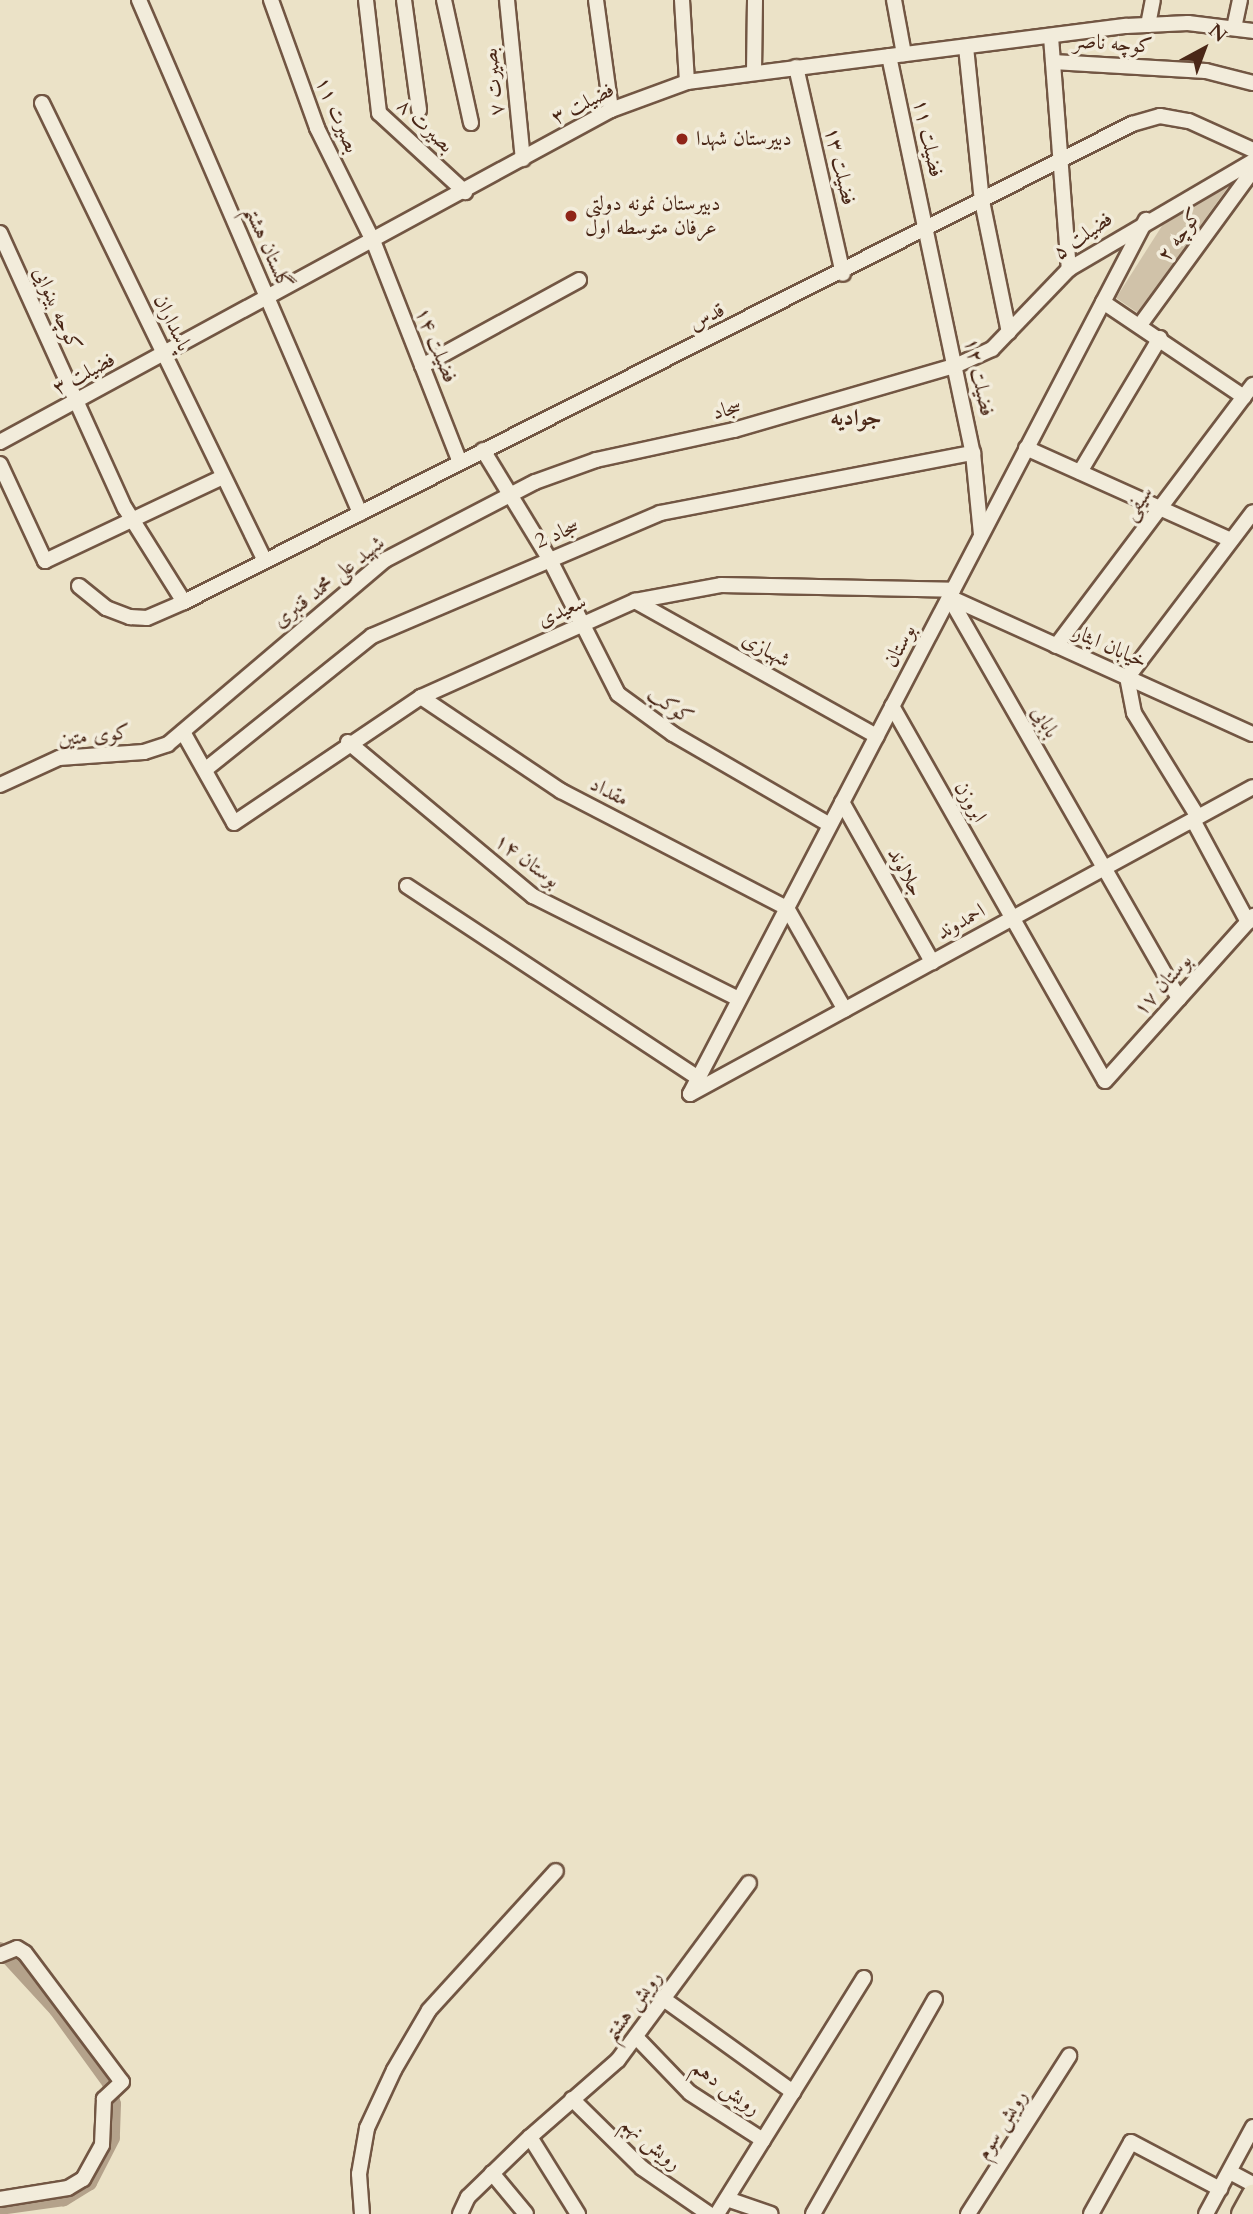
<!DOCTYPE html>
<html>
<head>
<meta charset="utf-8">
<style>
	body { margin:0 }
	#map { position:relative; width:1253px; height:2214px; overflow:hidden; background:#ebe2c7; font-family:Cardo,Amiri,serif }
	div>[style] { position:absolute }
	.green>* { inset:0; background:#d0c2a9 }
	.canal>* { height:14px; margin:-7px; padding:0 7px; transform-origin:7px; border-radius:7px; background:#b4a28b }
	.roads { filter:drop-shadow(2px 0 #725643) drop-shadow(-2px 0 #725643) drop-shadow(0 2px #725643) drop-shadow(0 -2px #725643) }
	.street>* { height:14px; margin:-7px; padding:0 7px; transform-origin:7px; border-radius:7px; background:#f2ecdb }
	.primary>* { height:23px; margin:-11.5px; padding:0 11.5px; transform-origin:11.5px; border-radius:11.5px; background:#ebe2c7 }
	.dots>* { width:19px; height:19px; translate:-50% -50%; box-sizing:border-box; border:4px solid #f2ecdb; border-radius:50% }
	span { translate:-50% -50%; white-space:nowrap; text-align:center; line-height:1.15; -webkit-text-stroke:7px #f2ecdb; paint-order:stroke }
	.street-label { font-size:21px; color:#4a2717 }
	.poi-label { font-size:21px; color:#4a2717 }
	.left { translate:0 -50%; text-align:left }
	.neighbourhood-label { font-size:23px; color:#4a2717; font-weight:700 }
	.north { position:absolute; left:1169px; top:14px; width:70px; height:70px; -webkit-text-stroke:5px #f2ecdb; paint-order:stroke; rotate:41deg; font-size:19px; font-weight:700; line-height:28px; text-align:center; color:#4a2717 }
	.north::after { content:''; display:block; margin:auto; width:24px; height:32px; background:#4a2717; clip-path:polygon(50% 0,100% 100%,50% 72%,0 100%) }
</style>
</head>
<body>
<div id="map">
	<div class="green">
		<i style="clip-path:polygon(1228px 187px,1138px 313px,1116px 298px,1167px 218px)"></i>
	</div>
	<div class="canal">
		<i style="left:0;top:1949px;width:83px;rotate:47.4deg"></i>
		<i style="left:56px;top:2010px;width:90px;rotate:54deg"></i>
		<i style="left:109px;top:2083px;width:22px;rotate:77deg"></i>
		<i style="left:114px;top:2104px;width:34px;rotate:92deg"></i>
		<i style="left:113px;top:2138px;width:51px;rotate:117.1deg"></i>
		<i style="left:90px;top:2183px;width:31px;rotate:148deg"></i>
		<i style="left:64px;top:2199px;width:65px;rotate:172deg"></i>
	</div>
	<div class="roads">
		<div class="street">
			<i style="left:139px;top:0;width:559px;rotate:66.69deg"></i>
			<i style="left:271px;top:0;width:136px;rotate:70.2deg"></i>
			<i style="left:317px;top:128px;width:128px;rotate:63.6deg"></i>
			<i style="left:374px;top:243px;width:235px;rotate:68.6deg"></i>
			<i style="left:366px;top:0;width:114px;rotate:83.4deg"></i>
			<i style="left:379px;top:113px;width:117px;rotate:42.6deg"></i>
			<i style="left:404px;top:0;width:111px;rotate:82.2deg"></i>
			<i style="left:444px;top:0;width:126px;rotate:77.6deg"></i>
			<i style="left:507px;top:0;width:160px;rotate:84.3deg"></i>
			<i style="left:596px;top:0;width:111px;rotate:82.2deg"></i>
			<i style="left:682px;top:0;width:82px;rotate:86.5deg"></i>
			<i style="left:894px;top:0;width:55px;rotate:79.5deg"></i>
			<i style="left:1148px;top:25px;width:25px;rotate:-79deg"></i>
			<i style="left:1234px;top:28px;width:29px;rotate:-78deg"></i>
			<i style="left:1051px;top:37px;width:233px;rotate:85.6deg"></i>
			<i style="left:966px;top:47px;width:155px;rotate:84.1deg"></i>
			<i style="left:982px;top:201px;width:134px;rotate:78.4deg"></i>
			<i style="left:889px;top:56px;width:406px;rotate:78.1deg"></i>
			<i style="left:973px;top:453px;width:81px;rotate:84.4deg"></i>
			<i style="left:1053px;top:62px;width:153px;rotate:3.4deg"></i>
			<i style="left:1206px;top:71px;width:49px;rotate:14.3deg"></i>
			<i style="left:796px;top:67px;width:212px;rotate:77.2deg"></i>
			<i style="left:754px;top:72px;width:72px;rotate:-89.2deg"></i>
			<i style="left:42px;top:103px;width:509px;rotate:64.04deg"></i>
			<i style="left:0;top:233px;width:302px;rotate:65.6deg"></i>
			<i style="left:125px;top:508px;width:111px;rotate:57.9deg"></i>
			<i style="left:1103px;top:302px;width:170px;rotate:34deg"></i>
			<i style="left:1140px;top:325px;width:192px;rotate:-53.9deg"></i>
			<i style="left:422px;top:366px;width:179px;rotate:-28.7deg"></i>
			<i style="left:0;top:442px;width:695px;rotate:-28.52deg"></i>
			<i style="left:611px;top:110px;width:81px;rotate:-20.2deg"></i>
			<i style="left:687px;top:82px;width:443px;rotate:-7.3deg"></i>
			<i style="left:1126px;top:26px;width:62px;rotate:-2.8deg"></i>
			<i style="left:1188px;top:23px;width:65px;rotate:7deg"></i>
			<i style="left:1026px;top:448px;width:225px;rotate:24.2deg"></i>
			<i style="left:483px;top:450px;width:129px;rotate:58.7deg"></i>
			<i style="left:550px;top:560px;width:150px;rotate:63.1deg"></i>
			<i style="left:618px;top:694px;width:68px;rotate:36deg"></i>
			<i style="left:673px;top:734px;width:181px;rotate:30.1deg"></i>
			<i style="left:0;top:464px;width:107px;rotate:65.1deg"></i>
			<i style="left:45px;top:561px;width:197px;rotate:-25.3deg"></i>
			<i style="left:1080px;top:472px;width:156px;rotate:-59.2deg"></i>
			<i style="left:79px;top:586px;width:35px;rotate:39deg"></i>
			<i style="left:106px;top:608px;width:26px;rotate:21deg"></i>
			<i style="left:130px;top:617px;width:17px;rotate:3deg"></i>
			<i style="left:147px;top:618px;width:40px;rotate:-23.4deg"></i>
			<i style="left:184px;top:602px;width:1062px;rotate:-26.76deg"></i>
			<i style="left:1132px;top:124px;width:29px;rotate:-16deg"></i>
			<i style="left:1160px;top:116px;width:29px;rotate:10deg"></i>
			<i style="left:1189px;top:121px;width:70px;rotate:24.4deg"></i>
			<i style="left:949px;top:597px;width:463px;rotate:60.2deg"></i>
			<i style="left:949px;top:597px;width:333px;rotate:24.3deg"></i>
			<i style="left:635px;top:601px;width:277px;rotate:29.2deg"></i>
			<i style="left:1056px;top:646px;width:327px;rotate:-53deg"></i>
			<i style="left:421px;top:697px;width:169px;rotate:33.9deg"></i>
			<i style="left:561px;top:791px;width:254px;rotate:27.4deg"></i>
			<i style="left:787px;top:908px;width:117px;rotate:60.4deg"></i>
			<i style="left:892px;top:706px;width:431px;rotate:60.4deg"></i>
			<i style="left:1105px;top:1081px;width:222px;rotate:-48.1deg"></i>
			<i style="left:183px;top:732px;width:104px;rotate:60.7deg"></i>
			<i style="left:234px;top:823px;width:225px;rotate:-34deg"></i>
			<i style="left:421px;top:697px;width:235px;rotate:-24.2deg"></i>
			<i style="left:635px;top:601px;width:87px;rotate:-10.5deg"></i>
			<i style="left:721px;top:585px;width:232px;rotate:1.2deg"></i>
			<i style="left:348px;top:742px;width:241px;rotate:39.8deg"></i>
			<i style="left:533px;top:896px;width:230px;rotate:26.6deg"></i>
			<i style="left:206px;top:769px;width:213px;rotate:-38.7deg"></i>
			<i style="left:372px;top:636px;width:313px;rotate:-23.1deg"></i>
			<i style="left:660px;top:513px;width:319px;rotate:-10.9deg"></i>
			<i style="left:0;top:785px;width:65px;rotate:-24.6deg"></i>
			<i style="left:59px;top:758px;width:85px;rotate:-4deg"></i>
			<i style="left:144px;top:752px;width:25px;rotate:-18deg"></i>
			<i style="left:168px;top:744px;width:285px;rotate:-40.3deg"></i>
			<i style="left:385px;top:560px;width:169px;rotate:-27.5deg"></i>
			<i style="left:535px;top:482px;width:65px;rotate:-19.8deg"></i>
			<i style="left:596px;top:460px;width:141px;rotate:-12.3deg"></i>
			<i style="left:734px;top:430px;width:230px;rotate:-16.2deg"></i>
			<i style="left:955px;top:366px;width:41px;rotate:-24.7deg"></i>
			<i style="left:992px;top:349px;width:111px;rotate:-46.1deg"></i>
			<i style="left:1069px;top:269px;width:213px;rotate:-30.4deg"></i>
			<i style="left:842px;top:802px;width:184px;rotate:60.6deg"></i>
			<i style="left:1198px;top:817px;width:122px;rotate:-121.6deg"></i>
			<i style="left:1134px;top:713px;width:36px;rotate:-101deg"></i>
			<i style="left:1127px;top:678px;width:208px;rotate:-52.8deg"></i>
			<i style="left:1193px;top:820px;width:116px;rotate:61.7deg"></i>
			<i style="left:407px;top:886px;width:349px;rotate:33.4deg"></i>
			<i style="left:690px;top:1094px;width:986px;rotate:-62.45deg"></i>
			<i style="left:690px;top:1094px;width:641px;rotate:-28.6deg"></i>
			<i style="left:0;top:1955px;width:18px;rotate:-22deg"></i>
			<i style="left:17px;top:1948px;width:9px;rotate:32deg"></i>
			<i style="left:25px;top:1953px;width:161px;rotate:53.1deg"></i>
			<i style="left:122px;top:2082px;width:25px;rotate:137deg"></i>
			<i style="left:104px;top:2099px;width:46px;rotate:92.5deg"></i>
			<i style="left:102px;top:2145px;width:39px;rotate:119deg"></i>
			<i style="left:83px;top:2179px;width:17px;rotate:149deg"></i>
			<i style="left:68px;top:2188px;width:69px;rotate:170.8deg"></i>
			<i style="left:665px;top:2000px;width:158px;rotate:35.7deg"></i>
			<i style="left:637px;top:2038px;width:76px;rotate:46.1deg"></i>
			<i style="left:690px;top:2093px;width:87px;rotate:32.8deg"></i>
			<i style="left:572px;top:2099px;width:98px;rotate:44.6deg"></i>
			<i style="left:642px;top:2168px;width:81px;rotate:34.5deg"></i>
			<i style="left:530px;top:2137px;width:91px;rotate:58.1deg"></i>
			<i style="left:1230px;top:2172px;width:26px;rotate:28deg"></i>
			<i style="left:492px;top:2173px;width:53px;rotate:50.3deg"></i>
			<i style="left:727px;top:2199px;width:46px;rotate:18.8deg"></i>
			<i style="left:362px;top:2214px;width:40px;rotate:-94.3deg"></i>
			<i style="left:359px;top:2174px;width:47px;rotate:-80.1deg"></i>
			<i style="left:367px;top:2128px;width:64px;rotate:-65deg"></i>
			<i style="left:394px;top:2070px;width:69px;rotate:-59.7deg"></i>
			<i style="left:429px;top:2010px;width:188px;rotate:-47.6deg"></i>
			<i style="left:460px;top:2214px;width:19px;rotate:-65deg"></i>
			<i style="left:468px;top:2197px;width:86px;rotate:-44.1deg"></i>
			<i style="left:530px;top:2137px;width:117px;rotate:-41.2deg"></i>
			<i style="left:618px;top:2060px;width:220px;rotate:-53.5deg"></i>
			<i style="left:717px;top:2214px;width:278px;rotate:-58.1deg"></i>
			<i style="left:813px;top:2214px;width:247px;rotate:-60.4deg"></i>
			<i style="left:968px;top:2214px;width:188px;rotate:-57.4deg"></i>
			<i style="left:1091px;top:2214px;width:82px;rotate:-60.9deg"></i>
			<i style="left:1131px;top:2142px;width:101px;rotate:27.8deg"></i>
			<i style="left:1206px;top:2214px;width:99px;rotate:-61.6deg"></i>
		</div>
		<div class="primary">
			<i style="left:1243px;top:2214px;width:21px;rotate:-61deg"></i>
		</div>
	</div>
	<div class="dots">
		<i style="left:682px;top:139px;background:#8f2418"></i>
		<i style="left:571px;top:216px;background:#8f2418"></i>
	</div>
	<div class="street-label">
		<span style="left:1113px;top:44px;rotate:4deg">کوچه ناصر</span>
		<span style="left:494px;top:82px;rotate:-96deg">بصیرت ۷</span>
		<span style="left:583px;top:104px;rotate:-27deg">فضیلت ۳</span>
		<span style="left:337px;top:115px;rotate:67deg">بصیرت ۱۱</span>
		<span style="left:425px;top:126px;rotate:43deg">بصیرت ۸</span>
		<span style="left:928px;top:138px;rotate:78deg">فضیلت ۱۱</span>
		<span style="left:840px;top:166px;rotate:77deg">فضیلت ۱۳</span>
		<span style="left:1180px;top:235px;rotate:-54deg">کوچه ۲</span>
		<span style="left:1083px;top:236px;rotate:-35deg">فضیلت ۵</span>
		<span style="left:268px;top:248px;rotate:66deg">گلستان هشتم</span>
		<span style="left:57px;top:309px;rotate:66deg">کوچه بینوایی</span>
		<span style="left:707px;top:317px;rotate:-26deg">قدس</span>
		<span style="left:172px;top:323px;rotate:64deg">پاسداران</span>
		<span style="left:436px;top:345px;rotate:68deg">فضیلت ۱۴</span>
		<span style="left:84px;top:374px;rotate:-28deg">فضیلت ۳</span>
		<span style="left:979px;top:377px;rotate:78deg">فضیلت ۱۲</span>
		<span style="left:727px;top:410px;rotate:-14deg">سجاد</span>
		<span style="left:1138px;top:503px;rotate:-53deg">سیفی</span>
		<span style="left:557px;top:534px;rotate:-23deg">سجاد 2</span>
		<span style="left:329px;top:582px;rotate:-38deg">شهید علی محمد قنبری</span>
		<span style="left:562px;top:611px;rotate:-24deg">سعیدی</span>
		<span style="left:900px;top:646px;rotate:-62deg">بوستان</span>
		<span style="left:1110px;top:647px;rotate:24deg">خیابان ایثار</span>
		<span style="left:766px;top:650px;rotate:29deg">شهبازی</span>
		<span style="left:670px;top:706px;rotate:34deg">کوکب</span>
		<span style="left:1045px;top:722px;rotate:60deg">بابایی</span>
		<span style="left:94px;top:736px;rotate:-6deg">کوی متین</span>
		<span style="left:609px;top:792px;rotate:27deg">مقداد</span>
		<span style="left:970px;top:802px;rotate:60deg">ابروزن</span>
		<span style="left:527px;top:861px;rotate:37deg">بوستان ۱۴</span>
		<span style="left:905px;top:872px;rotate:61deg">جلالوند</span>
		<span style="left:961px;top:922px;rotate:-29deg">احمدوند</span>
		<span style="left:1163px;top:985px;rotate:-48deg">بوستان ۱۷</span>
		<span style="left:633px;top:2006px;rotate:-53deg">رویش هشتم</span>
		<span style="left:726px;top:2088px;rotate:36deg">رویش دهم</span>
		<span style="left:1002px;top:2125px;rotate:-58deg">رویش سوم</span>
		<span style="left:651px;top:2144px;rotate:40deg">رویش نهم</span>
	</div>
	<div class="poi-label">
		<span class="left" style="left:696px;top:139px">دبیرستان شهدا</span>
		<span class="left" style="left:585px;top:216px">دبیرستان نمونه دولتی<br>عرفان متوسطه اول</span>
	</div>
	<div class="neighbourhood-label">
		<span style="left:856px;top:418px">جوادیه</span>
	</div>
	<div class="north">N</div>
</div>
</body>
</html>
